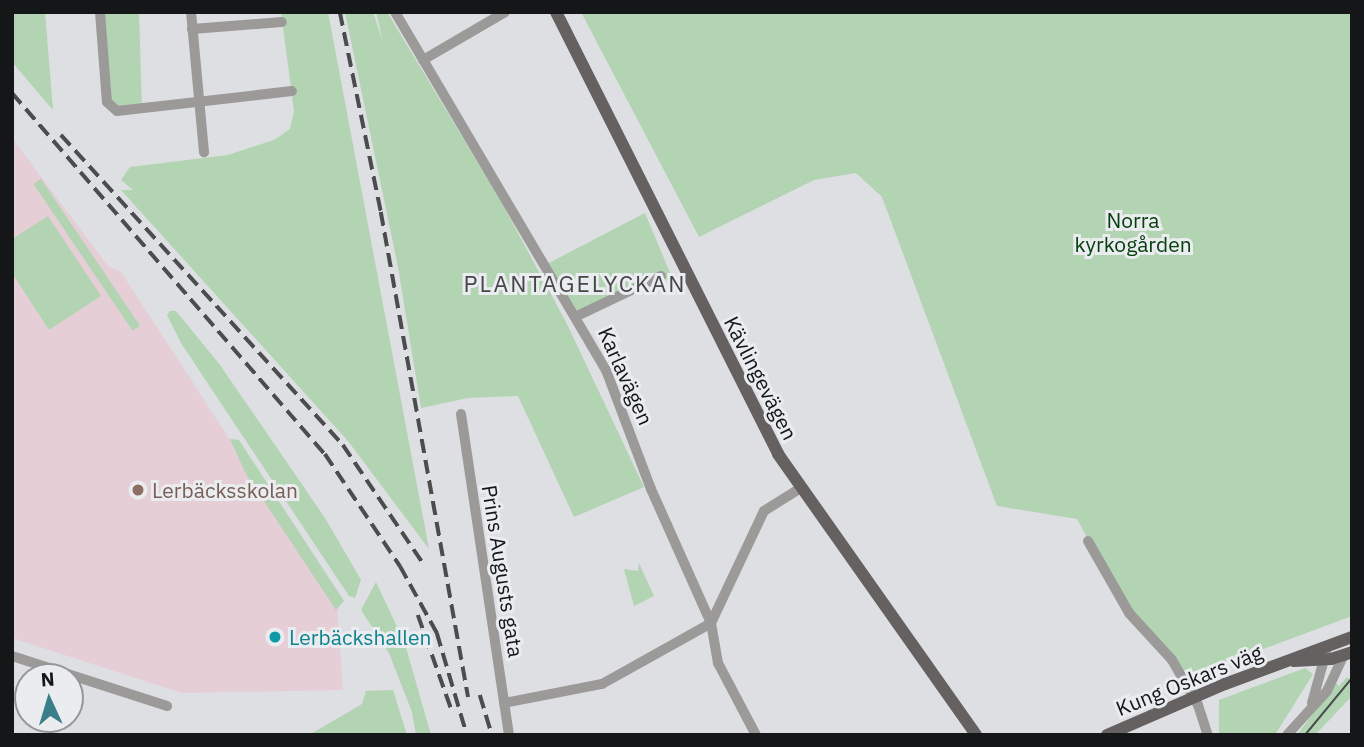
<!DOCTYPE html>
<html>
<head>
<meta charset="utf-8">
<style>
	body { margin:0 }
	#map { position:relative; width:1364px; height:747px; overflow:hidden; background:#dddfe2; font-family:"IBM Plex Sans",sans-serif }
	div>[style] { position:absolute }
	.education>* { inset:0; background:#e6ced7 }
	.green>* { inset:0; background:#b2d4b2; transform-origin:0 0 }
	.minor>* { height:10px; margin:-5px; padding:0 5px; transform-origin:5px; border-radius:5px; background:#9c9a99 }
	.major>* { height:12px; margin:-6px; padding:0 6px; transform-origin:6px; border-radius:6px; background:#646160 }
	.tram>* { height:2px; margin:-1px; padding:0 1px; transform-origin:1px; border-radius:1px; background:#4b4c4d }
	.rail>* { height:3.5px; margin-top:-1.75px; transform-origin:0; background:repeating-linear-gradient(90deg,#4b4c4d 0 14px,transparent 0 21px) }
	.dots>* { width:19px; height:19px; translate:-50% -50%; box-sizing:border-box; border:4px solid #eaecef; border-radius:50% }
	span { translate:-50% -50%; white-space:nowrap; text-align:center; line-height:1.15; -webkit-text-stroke:6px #eaecef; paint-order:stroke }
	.park-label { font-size:21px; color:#06400f }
	.street-label { font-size:21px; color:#151617 }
	.education-label { font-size:21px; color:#785e54 }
	.left { translate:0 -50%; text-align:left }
	.culture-label { font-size:21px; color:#0d838f }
	.neighbourhood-label { font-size:23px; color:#444648; letter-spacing:2px }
	.frame { position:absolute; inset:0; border:14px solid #151617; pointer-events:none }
	.north { position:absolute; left:14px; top:663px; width:70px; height:70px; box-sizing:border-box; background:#eaecef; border:2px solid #959699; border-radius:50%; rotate:356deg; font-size:19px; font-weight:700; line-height:28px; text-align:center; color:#151617 }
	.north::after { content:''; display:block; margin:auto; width:24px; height:32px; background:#397f8a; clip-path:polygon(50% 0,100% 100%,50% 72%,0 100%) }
</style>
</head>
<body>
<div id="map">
	<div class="education">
		<i style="clip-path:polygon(12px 138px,108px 266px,121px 272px,337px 604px,343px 690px,182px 693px,12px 638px)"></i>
	</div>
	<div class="green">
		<i style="clip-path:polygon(12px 12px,45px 12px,53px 110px,12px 62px)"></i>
		<i style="clip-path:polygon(100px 12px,139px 12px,142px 110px,112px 108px)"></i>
		<i style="clip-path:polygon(281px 12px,328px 12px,429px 549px,348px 441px,121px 190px,133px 190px,121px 180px,130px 167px,228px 155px,274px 140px,290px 129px,294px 111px)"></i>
		<i style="clip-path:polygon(345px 12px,373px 12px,383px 42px,376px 12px,387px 12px,498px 196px,566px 322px,644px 487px,574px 517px,518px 396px,468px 398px,421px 408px,398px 267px)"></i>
		<i style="clip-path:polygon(581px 12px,1352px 12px,1352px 616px,1182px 679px,1129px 613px,1077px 519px,997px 506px,882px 197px,856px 173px,814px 180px,699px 237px)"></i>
		<i style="left:41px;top:179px;width:177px;height:9px;rotate:56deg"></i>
		<i style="clip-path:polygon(645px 213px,676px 287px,661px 276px,577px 316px,545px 265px)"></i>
		<i style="clip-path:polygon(48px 216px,101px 296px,49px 330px,12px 273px,12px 239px)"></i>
		<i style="clip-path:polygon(170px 311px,176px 311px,220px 365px,325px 518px,361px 580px,355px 598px,349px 596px,181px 343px,167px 315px)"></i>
		<i style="clip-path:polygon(230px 439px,239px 440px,344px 601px,336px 610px,246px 474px)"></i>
		<i style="clip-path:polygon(639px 563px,654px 596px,634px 606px,624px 569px,638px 571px)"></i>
		<i style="clip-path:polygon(376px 582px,405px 644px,431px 735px,416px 735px,412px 712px,389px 653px,361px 610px)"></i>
		<i style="clip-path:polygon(1305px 668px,1313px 674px,1275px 735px,1219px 735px,1219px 700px)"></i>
		<i style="clip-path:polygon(1347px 677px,1352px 681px,1352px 696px,1315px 735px,1297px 735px,1336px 683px,1339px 686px)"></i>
		<i style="clip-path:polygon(393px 690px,407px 735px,309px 735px,362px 704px,366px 691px)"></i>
	</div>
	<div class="minor">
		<i style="left:100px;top:12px;width:90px;rotate:85.6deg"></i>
		<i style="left:107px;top:102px;width:13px;rotate:42deg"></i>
		<i style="left:117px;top:111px;width:176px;rotate:-6.5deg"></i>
		<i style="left:191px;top:12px;width:141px;rotate:84.7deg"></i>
		<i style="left:395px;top:12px;width:416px;rotate:59.5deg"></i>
		<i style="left:606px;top:370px;width:127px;rotate:69.3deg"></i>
		<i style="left:651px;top:489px;width:147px;rotate:65.9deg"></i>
		<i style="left:711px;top:623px;width:41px;rotate:80.1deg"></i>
		<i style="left:718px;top:663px;width:81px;rotate:62.2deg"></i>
		<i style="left:192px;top:29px;width:90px;rotate:-4.4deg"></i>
		<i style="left:423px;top:60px;width:95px;rotate:-30.3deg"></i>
		<i style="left:577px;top:316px;width:93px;rotate:-25.5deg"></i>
		<i style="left:461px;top:414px;width:325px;rotate:81.5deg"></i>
		<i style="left:1088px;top:541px;width:83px;rotate:60.3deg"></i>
		<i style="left:1129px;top:613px;width:64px;rotate:47.5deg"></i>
		<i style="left:1172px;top:660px;width:52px;rotate:60deg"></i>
		<i style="left:1198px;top:705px;width:32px;rotate:72deg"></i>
		<i style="left:12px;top:656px;width:163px;rotate:17.9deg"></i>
		<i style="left:504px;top:703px;width:100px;rotate:-11deg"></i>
		<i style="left:602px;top:684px;width:125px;rotate:-29.2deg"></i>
		<i style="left:711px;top:623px;width:124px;rotate:-64.7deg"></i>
		<i style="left:764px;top:511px;width:41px;rotate:-32.2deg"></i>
		<i style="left:1312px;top:703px;width:53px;rotate:-74.6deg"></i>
		<i style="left:1287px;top:735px;width:59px;rotate:-47.7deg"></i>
		<i style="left:1327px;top:691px;width:40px;rotate:-65deg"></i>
	</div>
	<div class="major">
		<i style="left:556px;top:12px;width:495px;rotate:63.3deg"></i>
		<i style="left:778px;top:454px;width:344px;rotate:54.8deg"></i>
		<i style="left:1294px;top:661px;width:37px;rotate:-3deg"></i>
		<i style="left:1331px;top:659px;width:22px;rotate:-18deg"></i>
		<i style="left:1107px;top:735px;width:129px;rotate:-23.4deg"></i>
		<i style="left:1225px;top:684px;width:135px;rotate:-20.3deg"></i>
	</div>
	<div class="tram">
		<i style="left:1305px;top:735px;width:74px;rotate:-50.5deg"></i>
	</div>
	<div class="rail">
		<i style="left:340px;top:12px;width:204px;rotate:78.4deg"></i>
		<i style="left:381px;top:212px;width:493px;rotate:79.8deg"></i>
		<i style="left:12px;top:93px;width:478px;rotate:49.1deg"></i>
		<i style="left:325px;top:454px;width:135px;rotate:56.2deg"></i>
		<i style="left:400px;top:566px;width:77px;rotate:61.1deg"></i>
		<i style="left:437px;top:633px;width:106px;rotate:73.6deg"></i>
		<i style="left:61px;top:135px;width:419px;rotate:47.7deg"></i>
		<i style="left:343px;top:445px;width:143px;rotate:55.9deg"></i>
		<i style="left:418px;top:615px;width:102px;rotate:70.5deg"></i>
		<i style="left:480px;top:695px;width:42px;rotate:73.3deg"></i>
	</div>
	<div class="dots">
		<i style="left:138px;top:490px;background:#8d6e63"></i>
		<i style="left:275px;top:637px;background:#0f9aa8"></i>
	</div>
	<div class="park-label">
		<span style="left:1133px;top:232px">Norra<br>kyrkogården</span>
	</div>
	<div class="street-label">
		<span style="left:626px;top:376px;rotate:66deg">Karlavägen</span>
		<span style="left:761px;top:378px;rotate:63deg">Kävlingevägen</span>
		<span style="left:503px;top:571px;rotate:81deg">Prins Augusts gata</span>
		<span style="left:1189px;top:680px;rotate:-22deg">Kung Oskars väg</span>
	</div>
	<div class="education-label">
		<span class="left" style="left:152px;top:490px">Lerbäcksskolan</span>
	</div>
	<div class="culture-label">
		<span class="left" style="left:289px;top:637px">Lerbäckshallen</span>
	</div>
	<div class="neighbourhood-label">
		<span style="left:575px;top:283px">PLANTAGELYCKAN</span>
	</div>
	<div class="frame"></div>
	<div class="north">N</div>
</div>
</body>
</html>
